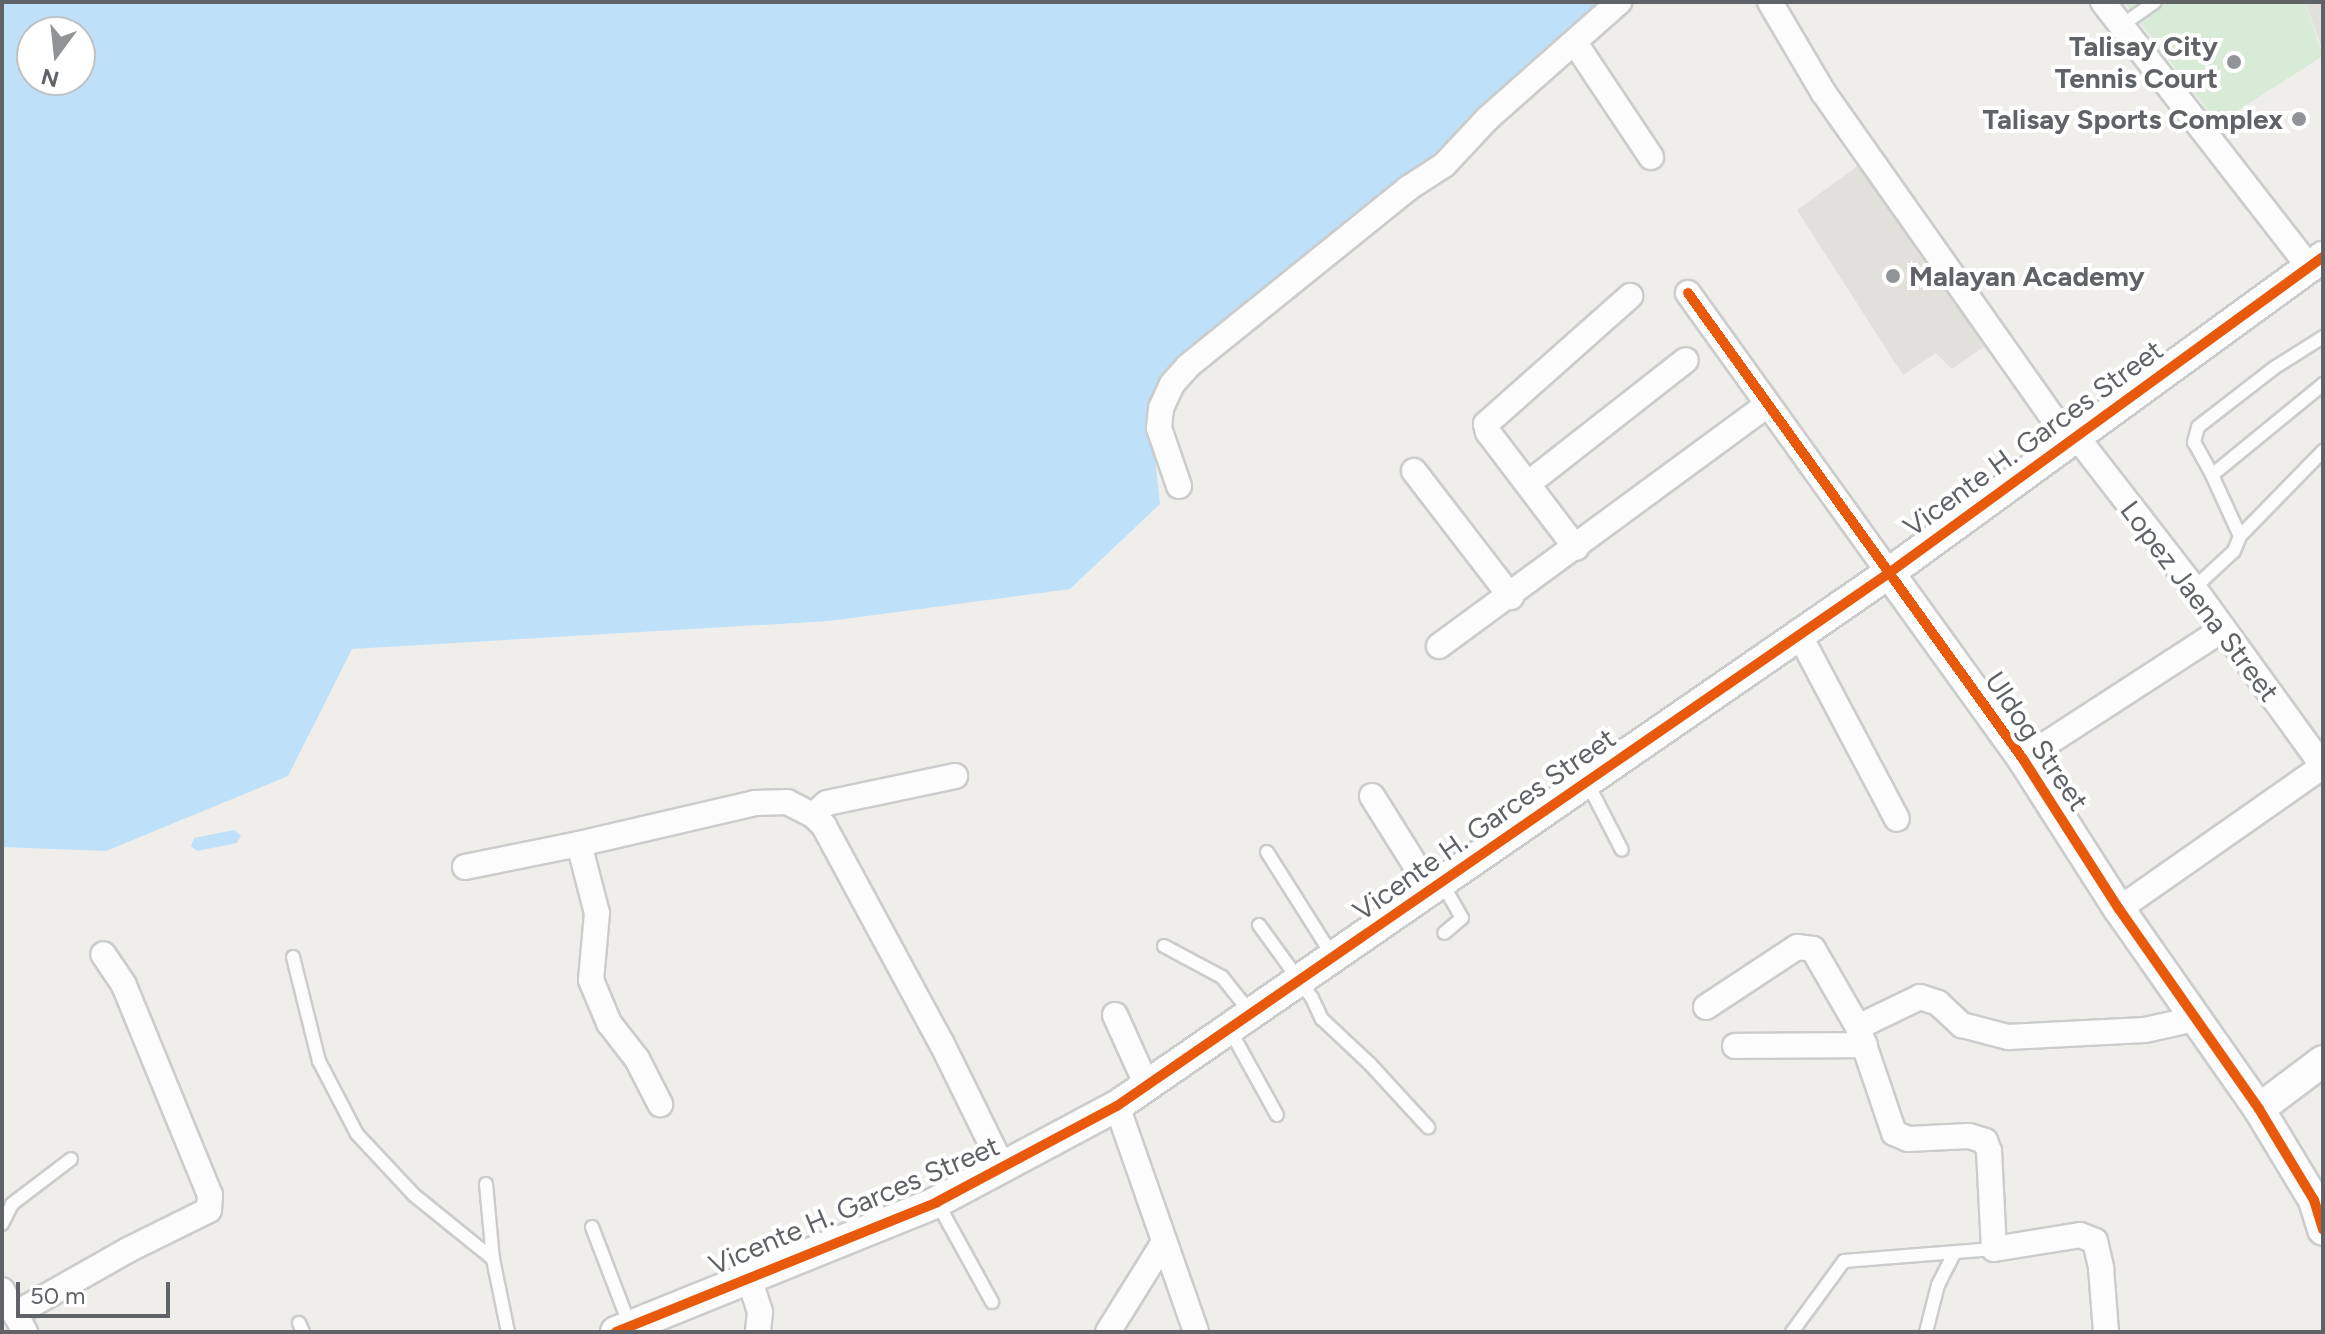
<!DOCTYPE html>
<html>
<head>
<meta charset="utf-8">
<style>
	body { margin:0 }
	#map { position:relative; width:2325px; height:1334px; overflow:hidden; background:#efeeea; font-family:Figtree,sans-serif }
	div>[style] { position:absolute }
	.education>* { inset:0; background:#e2e0da }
	.green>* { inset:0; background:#d8ebd6 }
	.water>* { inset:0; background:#bfe0f9 }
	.roads { filter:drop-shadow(2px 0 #cbcccc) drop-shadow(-2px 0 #cbcccc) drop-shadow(0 2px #cbcccc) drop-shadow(0 -2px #cbcccc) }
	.service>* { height:12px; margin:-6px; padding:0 6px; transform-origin:6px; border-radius:6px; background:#fdfcfc }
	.minor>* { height:24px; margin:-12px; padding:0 12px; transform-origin:12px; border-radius:12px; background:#fdfcfc }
	.tertiary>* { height:30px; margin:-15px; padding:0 15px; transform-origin:15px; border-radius:15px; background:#fdfcfc }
	.cycleway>* { height:10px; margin:-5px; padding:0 5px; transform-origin:5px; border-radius:5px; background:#e8590c }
	.dots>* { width:22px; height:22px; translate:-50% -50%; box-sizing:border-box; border:4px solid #fff; border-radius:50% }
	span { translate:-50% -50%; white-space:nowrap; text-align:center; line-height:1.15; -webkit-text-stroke:8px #fff; paint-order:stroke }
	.poi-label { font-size:28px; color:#5f6368; font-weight:700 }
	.right { translate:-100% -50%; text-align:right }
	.left { translate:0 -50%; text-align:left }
	.street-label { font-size:28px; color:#5f6368 }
	.frame { position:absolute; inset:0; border:4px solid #5f6368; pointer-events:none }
	.north { position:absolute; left:16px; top:16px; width:80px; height:80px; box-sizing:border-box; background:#fff; border:2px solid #bfc1c3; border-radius:50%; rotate:195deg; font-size:22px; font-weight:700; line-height:32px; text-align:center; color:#5f6368 }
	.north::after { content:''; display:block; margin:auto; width:28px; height:36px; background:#919496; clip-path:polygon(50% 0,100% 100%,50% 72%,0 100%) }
	.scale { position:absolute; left:16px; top:1282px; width:154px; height:36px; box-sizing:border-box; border:4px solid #5f6368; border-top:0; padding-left:10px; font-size:24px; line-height:28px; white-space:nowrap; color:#5f6368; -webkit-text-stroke:6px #fff; paint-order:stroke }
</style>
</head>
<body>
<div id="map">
	<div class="education">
		<i style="clip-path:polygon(2305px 2px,2323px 2px,2323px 51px)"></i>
		<i style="clip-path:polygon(1866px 160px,1991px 342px,1952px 369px,1936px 353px,1903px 375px,1797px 210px)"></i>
	</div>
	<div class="green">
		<i style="clip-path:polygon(2124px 2px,2305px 2px,2323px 56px,2218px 123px)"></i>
	</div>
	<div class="water">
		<i style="clip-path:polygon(evenodd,2px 2px,1611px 2px,1435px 168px,1236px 323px,1151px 421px,1160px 504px,1070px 589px,829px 621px,352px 649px,288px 776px,106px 851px,2px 847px,2px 2px,32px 32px,80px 32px,80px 80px,32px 80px,32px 32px)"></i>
		<i style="clip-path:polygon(234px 830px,241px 835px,237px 843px,197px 851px,191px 846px,194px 838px)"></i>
	</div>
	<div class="roads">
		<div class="service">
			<i style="left:2122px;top:25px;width:40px;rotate:-34.9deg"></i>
			<i style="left:2323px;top:337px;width:58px;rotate:147.7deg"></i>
			<i style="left:2274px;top:368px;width:96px;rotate:142.2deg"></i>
			<i style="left:2198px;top:427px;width:16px;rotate:105deg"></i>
			<i style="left:2194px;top:442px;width:38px;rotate:61deg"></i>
			<i style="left:2212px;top:475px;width:144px;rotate:-39.3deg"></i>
			<i style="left:2212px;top:475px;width:67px;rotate:65.3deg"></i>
			<i style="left:2240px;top:536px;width:119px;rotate:-45.7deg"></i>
			<i style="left:2194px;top:588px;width:54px;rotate:-42.8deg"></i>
			<i style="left:2234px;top:551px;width:16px;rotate:-68deg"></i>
			<i style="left:1587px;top:782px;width:76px;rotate:62.8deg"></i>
			<i style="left:1267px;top:852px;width:122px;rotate:57.7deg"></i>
			<i style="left:1442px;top:883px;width:40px;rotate:60.3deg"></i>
			<i style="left:1462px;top:918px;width:23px;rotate:140deg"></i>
			<i style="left:1259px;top:925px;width:90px;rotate:54deg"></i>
			<i style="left:1312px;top:998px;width:23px;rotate:65deg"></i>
			<i style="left:1322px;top:1019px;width:66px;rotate:43.2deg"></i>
			<i style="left:1370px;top:1064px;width:86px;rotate:47.4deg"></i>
			<i style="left:1164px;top:946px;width:66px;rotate:28.1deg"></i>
			<i style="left:1222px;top:977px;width:45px;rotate:51.3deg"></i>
			<i style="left:293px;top:957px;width:107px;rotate:76deg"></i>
			<i style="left:319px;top:1061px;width:82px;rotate:62.5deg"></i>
			<i style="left:357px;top:1134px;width:83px;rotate:46.9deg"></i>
			<i style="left:414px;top:1195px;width:102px;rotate:39deg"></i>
			<i style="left:1230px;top:1030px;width:97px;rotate:61.1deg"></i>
			<i style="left:486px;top:1184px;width:75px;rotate:84.7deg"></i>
			<i style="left:493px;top:1259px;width:75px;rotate:78.4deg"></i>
			<i style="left:938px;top:1204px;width:112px;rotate:61.1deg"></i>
			<i style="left:2px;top:1224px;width:22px;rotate:-63deg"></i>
			<i style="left:12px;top:1204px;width:74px;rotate:-37.3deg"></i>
			<i style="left:592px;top:1227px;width:106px;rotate:69deg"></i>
			<i style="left:299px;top:1323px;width:10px;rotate:66deg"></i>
			<i style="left:1792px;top:1332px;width:88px;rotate:-53.8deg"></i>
			<i style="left:1844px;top:1261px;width:150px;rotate:-4.6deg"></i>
			<i style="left:1926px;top:1332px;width:49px;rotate:-75.7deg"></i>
			<i style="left:1938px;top:1285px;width:35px;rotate:-63deg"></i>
		</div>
		<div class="minor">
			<i style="left:1770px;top:2px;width:104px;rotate:59.5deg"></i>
			<i style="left:1823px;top:92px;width:427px;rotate:54.8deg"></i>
			<i style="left:2103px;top:2px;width:336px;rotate:52.1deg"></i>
			<i style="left:1575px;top:43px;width:137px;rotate:56.3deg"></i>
			<i style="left:1688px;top:293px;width:345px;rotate:54.3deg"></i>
			<i style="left:2076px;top:436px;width:192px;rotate:52.2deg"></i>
			<i style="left:2194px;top:588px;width:220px;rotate:54.1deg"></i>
			<i style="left:1414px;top:471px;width:159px;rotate:52.4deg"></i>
			<i style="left:1529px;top:483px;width:199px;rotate:-38.1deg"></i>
			<i style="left:1179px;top:486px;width:61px;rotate:-109deg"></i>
			<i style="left:1159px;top:428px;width:20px;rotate:-84deg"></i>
			<i style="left:1161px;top:408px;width:26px;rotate:-65deg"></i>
			<i style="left:1172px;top:384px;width:24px;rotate:-48deg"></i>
			<i style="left:1188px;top:366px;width:282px;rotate:-38.9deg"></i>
			<i style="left:1407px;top:189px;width:44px;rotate:-33deg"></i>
			<i style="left:1444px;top:165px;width:64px;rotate:-46.9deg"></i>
			<i style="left:1488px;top:118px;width:175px;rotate:-41.5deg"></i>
			<i style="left:1576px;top:548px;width:146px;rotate:-127.2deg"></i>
			<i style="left:1488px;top:432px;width:8px;rotate:-104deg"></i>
			<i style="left:1486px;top:424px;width:193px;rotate:-41.6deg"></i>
			<i style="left:1799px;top:634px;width:209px;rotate:62.1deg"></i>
			<i style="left:1439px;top:646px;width:406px;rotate:-36.3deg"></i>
			<i style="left:2023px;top:759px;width:239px;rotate:-33deg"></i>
			<i style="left:1372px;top:796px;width:111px;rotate:57.9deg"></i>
			<i style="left:813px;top:815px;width:18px;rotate:-41deg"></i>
			<i style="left:827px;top:803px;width:131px;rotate:-11.9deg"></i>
			<i style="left:579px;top:844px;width:181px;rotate:-13.1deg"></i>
			<i style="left:755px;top:803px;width:32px;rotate:-2deg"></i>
			<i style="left:787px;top:802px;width:29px;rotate:27deg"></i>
			<i style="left:813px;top:815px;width:16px;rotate:45deg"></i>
			<i style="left:824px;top:826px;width:248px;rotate:61.6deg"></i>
			<i style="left:942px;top:1044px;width:138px;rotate:63.8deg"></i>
			<i style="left:465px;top:867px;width:116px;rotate:-11.4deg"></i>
			<i style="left:579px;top:844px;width:71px;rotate:75.4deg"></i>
			<i style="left:597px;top:913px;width:67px;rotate:95.1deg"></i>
			<i style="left:591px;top:980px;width:47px;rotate:67.3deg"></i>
			<i style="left:609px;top:1023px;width:46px;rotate:52.1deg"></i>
			<i style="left:637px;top:1059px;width:51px;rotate:62.9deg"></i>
			<i style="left:2119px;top:909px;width:249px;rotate:-35deg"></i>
			<i style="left:1706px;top:1007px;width:109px;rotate:-33.4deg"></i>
			<i style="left:1797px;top:947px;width:16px;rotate:7deg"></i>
			<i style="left:1813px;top:949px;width:90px;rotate:60deg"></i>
			<i style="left:1858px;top:1027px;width:112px;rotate:71.2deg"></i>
			<i style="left:1894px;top:1133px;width:15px;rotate:23deg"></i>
			<i style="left:1908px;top:1139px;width:61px;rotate:-2.8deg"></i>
			<i style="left:1969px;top:1136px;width:17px;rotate:17deg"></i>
			<i style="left:1985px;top:1141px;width:11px;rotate:68deg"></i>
			<i style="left:1989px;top:1151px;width:98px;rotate:87.1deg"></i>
			<i style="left:1994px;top:1249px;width:87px;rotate:-9.2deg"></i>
			<i style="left:2080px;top:1235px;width:16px;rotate:22deg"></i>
			<i style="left:2095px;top:1241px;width:28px;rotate:77deg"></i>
			<i style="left:2101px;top:1268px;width:64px;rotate:85.5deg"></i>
			<i style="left:1115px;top:1015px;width:78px;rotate:65.7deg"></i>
			<i style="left:1858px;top:1027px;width:69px;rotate:-25.8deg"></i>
			<i style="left:1920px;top:997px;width:19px;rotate:18deg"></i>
			<i style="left:1938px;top:1003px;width:33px;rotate:43deg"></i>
			<i style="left:1962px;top:1025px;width:48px;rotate:14.6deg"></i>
			<i style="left:2008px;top:1037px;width:137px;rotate:-2.9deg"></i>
			<i style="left:2145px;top:1030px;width:51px;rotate:-12.4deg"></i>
			<i style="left:1735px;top:1046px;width:130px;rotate:-0.4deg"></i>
			<i style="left:1117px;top:1106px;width:239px;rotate:70.7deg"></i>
			<i style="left:749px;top:1278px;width:36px;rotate:72deg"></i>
			<i style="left:760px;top:1312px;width:20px;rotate:96deg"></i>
			<i style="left:2px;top:1290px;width:48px;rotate:61.3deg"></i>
			<i style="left:15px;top:1314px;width:130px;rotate:-29.5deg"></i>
			<i style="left:128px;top:1250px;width:90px;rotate:-26.3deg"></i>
			<i style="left:209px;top:1210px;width:15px;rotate:-86deg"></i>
			<i style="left:210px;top:1195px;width:227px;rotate:-112.3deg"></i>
			<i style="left:124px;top:985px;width:37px;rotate:-124deg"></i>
			<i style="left:1108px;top:1332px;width:106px;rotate:-58.1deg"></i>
		</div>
		<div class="tertiary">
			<i style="left:1889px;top:573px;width:229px;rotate:54.2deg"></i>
			<i style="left:2023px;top:759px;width:178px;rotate:57.4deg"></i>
			<i style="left:2119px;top:909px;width:244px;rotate:55deg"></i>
			<i style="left:2259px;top:1109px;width:106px;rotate:58.9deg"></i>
			<i style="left:2314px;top:1200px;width:31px;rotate:73deg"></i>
			<i style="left:2259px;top:1109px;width:80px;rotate:-36.9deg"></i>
			<i style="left:616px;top:1332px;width:346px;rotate:-22deg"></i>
			<i style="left:937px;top:1202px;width:204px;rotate:-28.1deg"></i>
			<i style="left:1117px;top:1106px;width:938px;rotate:-34.62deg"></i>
			<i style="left:1889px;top:573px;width:537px;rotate:-36.06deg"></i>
		</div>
	</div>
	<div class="cycleway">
		<i style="left:1688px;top:293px;width:574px;rotate:54.29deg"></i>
		<i style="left:2023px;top:759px;width:178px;rotate:57.4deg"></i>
		<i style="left:2119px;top:909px;width:244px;rotate:55deg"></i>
		<i style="left:2259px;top:1109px;width:106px;rotate:58.9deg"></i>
		<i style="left:2314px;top:1200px;width:31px;rotate:73deg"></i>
		<i style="left:616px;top:1332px;width:346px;rotate:-22deg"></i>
		<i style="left:937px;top:1202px;width:204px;rotate:-28.1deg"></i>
		<i style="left:1117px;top:1106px;width:938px;rotate:-34.62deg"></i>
		<i style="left:1889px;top:573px;width:537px;rotate:-36.06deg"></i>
	</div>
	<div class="dots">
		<i style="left:2234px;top:62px;background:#919496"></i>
		<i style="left:2299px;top:119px;background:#919496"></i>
		<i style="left:1893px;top:276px;background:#919496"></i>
	</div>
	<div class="poi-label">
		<span class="right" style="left:2218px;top:62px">Talisay City<br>Tennis Court</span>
		<span class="right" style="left:2283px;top:119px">Talisay Sports Complex</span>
		<span class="left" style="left:1909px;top:276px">Malayan Academy</span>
	</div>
	<div class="street-label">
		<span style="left:2033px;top:438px;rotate:-36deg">Vicente H. Garces Street</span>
		<span style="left:2200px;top:601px;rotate:53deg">Lopez Jaena Street</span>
		<span style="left:2037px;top:741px;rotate:56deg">Uldog Street</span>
		<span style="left:1484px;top:824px;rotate:-35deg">Vicente H. Garces Street</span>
		<span style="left:854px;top:1205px;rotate:-23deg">Vicente H. Garces Street</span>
	</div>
	<div class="frame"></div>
	<div class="north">N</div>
	<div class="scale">50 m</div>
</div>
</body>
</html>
